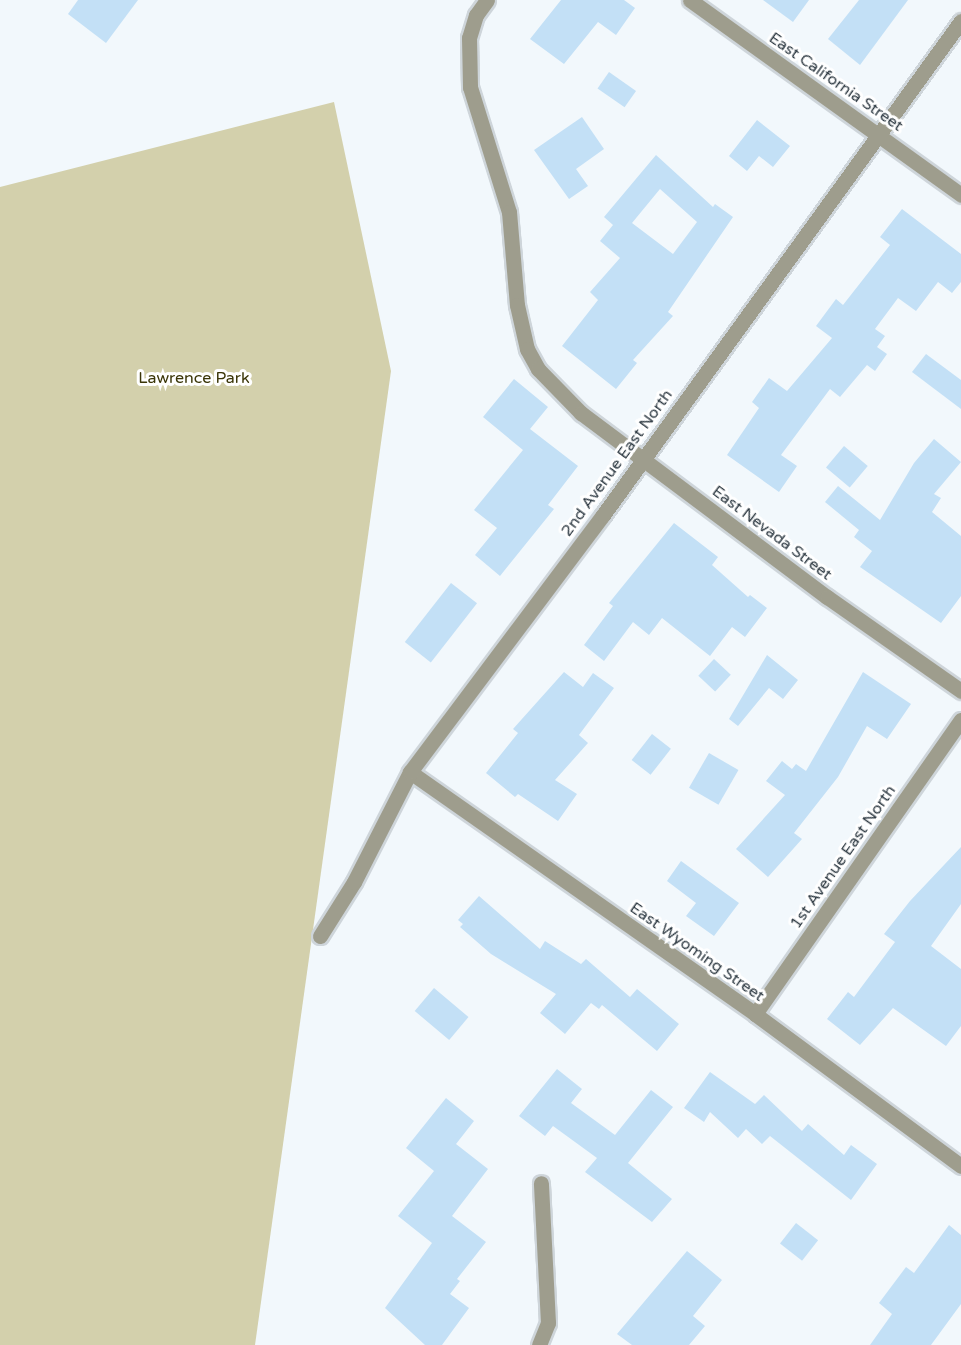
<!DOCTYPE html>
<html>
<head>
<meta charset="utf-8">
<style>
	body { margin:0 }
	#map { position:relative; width:961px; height:1345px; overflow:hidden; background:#f2f8fc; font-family:"Varela Round",sans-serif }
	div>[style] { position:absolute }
	.green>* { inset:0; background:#d3d0ac }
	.building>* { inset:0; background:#c3e0f6; transform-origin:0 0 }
	.roads { filter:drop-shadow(2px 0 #ced5da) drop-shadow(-2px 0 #ced5da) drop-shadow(0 2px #ced5da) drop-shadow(0 -2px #ced5da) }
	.minor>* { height:15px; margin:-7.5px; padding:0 7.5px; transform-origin:7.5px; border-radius:7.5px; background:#9e9d8d }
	span { translate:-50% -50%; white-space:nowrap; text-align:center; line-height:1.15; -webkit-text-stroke:6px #fff; paint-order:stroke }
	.street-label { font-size:16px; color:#2c3841 }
	.park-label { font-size:16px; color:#3a3507 }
</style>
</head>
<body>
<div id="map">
	<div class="green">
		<i style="clip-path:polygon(334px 102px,391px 371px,255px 1345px,0 1345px,0 187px)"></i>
	</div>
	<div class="building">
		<i style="clip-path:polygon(78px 0,138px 0,106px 43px,68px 14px)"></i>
		<i style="clip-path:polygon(561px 0,624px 0,635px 8px,616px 35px,598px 22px,564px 64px,530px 39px)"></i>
		<i style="clip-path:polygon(763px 0,809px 0,793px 22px)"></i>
		<i style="clip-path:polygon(859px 0,908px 0,860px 65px,828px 39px)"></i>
		<i style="left:609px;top:72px;width:33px;height:20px;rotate:35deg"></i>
		<i style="clip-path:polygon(582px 117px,604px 149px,576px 169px,588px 186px,569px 199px,534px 150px)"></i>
		<i style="clip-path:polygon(757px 120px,790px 146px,773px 167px,759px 156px,747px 171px,729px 156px)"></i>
		<i style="clip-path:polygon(evenodd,656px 155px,713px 207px,715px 204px,733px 217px,668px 312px,673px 316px,633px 360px,637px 363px,616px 389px,562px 346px,598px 300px,590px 292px,620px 258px,600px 241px,613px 225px,604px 217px,656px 155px,660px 189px,697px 222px,673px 254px,632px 223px,660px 189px)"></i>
		<i style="clip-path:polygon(902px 209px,961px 254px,961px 282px,952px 293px,938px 282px,916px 311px,898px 298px,875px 329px,885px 336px,877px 347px,887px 354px,875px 371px,867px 365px,840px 397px,830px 389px,781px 455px,797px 466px,779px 492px,727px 455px,759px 408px,752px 402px,769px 378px,787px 391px,832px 338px,816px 326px,836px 299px,843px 305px,890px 245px,880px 237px)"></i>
		<i style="clip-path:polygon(926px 354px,961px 380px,961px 409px,912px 372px)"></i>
		<i style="clip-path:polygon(514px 379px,548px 407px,530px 429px,578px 466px,548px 505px,554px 509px,500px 576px,475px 555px,497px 528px,474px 510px,523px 450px,483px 417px)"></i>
		<i style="clip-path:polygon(934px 439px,961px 462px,934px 494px,941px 498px,932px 512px,961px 536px,961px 596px,941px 623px,860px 567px,872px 551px,854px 537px,859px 530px,825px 502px,838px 486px,880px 520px,914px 463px)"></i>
		<i style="left:844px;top:446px;width:31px;height:28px;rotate:40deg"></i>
		<i style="clip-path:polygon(674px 523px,718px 557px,712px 565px,748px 597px,750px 595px,767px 608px,745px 637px,732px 627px,710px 656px,662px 618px,649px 635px,633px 622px,604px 661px,584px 645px,613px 606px,609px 603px)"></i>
		<i style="left:451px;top:583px;width:33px;height:75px;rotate:38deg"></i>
		<i style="clip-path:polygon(767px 655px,798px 680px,783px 699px,769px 688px,738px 726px,729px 719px)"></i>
		<i style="left:714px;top:659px;width:23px;height:23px;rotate:43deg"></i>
		<i style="clip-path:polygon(564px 672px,583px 687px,593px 673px,614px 688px,579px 735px,588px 743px,555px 780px,577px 794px,558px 821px,518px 794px,515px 797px,486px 773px,518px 733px,513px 729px)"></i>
		<i style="clip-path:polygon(863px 672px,911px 704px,887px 739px,867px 726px,838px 777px,794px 833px,802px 839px,768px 877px,736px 849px,785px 795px,766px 781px,782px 761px,792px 769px,796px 764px,806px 771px)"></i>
		<i style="left:652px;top:734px;width:24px;height:33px;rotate:38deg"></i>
		<i style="left:709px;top:753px;width:34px;height:40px;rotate:30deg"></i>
		<i style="clip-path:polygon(961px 847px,961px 904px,931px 946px,961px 969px,961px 1026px,946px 1046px,893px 1008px,860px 1045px,827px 1019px,848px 992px,854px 997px,895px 942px,884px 934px,910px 901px)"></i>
		<i style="clip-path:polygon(681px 861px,739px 903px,714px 936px,686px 916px,696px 903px,667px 881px)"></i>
		<i style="clip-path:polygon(479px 896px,540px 949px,545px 941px,581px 964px,586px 959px,630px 997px,637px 989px,679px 1024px,657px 1051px,602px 1005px,599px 1009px,591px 1003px,565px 1034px,540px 1013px,556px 994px,491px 954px,460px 927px,463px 924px,458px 920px)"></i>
		<i style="left:434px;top:988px;width:45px;height:30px;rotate:40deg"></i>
		<i style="clip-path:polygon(557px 1069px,582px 1089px,571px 1103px,615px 1135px,651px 1090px,673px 1107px,628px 1163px,672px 1199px,652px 1222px,585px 1172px,597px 1158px,553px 1126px,545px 1136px,519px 1116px)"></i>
		<i style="clip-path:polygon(710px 1072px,755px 1104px,764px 1095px,802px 1131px,808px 1124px,844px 1155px,851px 1145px,877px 1164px,851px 1200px,770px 1136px,762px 1144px,746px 1129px,738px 1138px,710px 1112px,704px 1122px,684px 1108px)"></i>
		<i style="clip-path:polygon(446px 1098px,474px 1121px,456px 1144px,488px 1169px,452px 1216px,486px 1242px,457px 1279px,460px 1281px,450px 1294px,469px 1308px,442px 1345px,425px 1345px,385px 1308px,432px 1243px,398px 1216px,434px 1171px,406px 1148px)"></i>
		<i style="left:796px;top:1223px;width:28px;height:26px;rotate:38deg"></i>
		<i style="clip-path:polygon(949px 1225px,961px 1235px,961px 1304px,931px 1345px,870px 1345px,892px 1314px,879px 1303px,906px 1267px,914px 1273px)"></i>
		<i style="clip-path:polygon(687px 1251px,722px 1280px,693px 1316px,705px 1326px,689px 1345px,632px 1345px,617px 1334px)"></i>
	</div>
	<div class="roads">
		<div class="minor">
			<i style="left:487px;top:0;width:19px;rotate:126deg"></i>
			<i style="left:476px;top:15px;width:24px;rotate:107deg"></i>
			<i style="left:469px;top:38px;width:49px;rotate:88.8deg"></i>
			<i style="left:470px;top:87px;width:131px;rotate:72.7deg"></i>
			<i style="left:509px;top:212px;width:93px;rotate:85.1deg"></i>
			<i style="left:517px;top:305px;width:45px;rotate:77.2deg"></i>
			<i style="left:527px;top:349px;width:23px;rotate:61deg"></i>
			<i style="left:538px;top:369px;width:62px;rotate:45.7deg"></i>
			<i style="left:581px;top:413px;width:307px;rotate:36.8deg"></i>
			<i style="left:827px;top:597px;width:164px;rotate:35deg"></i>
			<i style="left:690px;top:0;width:334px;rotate:35.7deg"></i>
			<i style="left:410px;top:772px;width:421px;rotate:35deg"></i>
			<i style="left:755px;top:1014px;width:256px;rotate:36.4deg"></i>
			<i style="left:320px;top:936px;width:64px;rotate:-57.8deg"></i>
			<i style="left:354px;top:882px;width:123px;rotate:-63deg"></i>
			<i style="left:410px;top:772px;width:321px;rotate:-53.1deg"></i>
			<i style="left:603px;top:515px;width:610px;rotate:-54.07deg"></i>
			<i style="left:755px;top:1014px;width:359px;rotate:-55deg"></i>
			<i style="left:539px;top:1345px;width:24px;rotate:-68deg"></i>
			<i style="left:548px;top:1323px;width:140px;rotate:-92.9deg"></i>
		</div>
	</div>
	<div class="street-label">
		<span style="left:836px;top:82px;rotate:35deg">East California Street</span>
		<span style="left:617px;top:463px;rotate:-54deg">2nd Avenue East North</span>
		<span style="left:772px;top:533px;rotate:37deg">East Nevada Street</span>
		<span style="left:843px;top:857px;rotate:-55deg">1st Avenue East North</span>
		<span style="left:697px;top:952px;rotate:35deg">East Wyoming Street</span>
	</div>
	<div class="park-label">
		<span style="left:194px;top:378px">Lawrence Park</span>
	</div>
</div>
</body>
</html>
